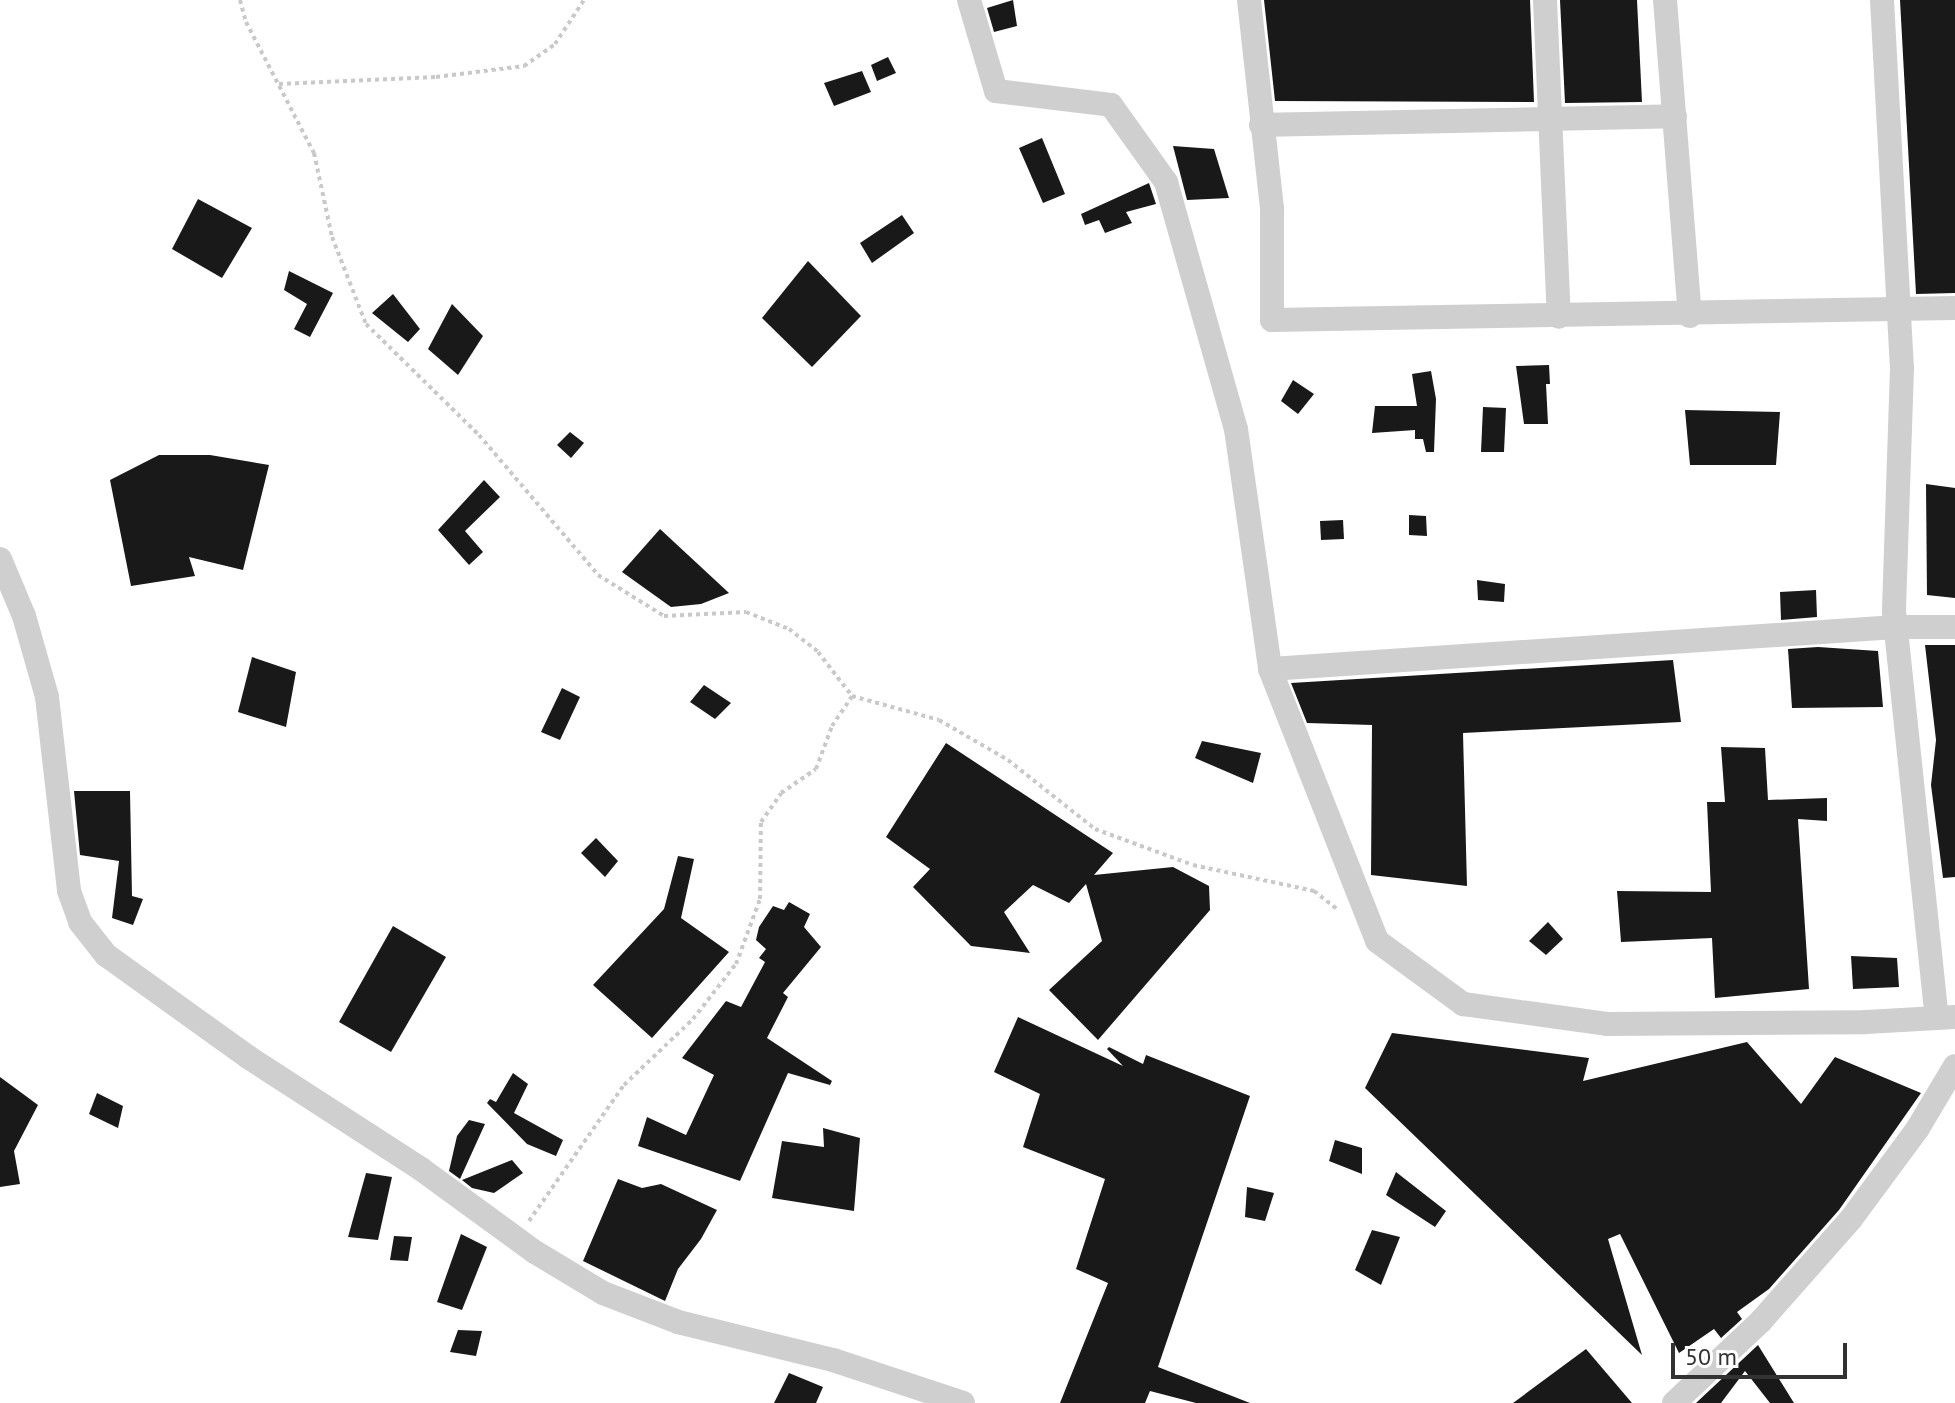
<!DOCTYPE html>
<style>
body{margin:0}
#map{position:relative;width:1955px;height:1403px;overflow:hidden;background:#fff;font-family:"PT Sans",sans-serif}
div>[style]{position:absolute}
.building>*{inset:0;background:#191919}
.path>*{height:4px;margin-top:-2px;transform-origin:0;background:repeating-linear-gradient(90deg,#c9c9c9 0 4px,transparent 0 8px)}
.minor>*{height:24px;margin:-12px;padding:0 12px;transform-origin:12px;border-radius:12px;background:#cfcfcf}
span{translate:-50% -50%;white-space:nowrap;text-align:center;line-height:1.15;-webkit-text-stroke:8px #fff;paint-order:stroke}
.scale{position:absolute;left:1671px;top:1343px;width:176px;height:36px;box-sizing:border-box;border:4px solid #323232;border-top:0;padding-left:10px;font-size:24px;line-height:28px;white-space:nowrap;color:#323232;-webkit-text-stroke:6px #fff;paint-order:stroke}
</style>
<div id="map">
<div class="building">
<i style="clip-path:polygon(1013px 0,1017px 26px,994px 32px,987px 8px)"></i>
<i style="clip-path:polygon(1264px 0,1530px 0,1534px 102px,1275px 101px)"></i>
<i style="clip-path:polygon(1560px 0,1637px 0,1642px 102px,1565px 103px)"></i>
<i style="clip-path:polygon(1900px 0,1955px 0,1955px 293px,1916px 294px)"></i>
<i style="clip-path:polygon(888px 57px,896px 73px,877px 81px,871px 65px)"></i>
<i style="clip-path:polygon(862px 71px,871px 92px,834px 106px,824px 83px)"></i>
<i style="clip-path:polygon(1042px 138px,1065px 194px,1043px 203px,1019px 148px)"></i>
<i style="clip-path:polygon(1173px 146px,1214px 149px,1229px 198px,1187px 200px)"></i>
<i style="clip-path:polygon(1149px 183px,1156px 204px,1126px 212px,1132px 223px,1105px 233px,1099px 220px,1085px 225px,1081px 214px)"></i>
<i style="clip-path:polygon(198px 199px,252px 228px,222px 278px,172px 249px)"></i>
<i style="clip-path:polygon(902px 215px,914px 233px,872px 263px,860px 243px)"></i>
<i style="clip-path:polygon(808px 261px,861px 316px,812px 367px,762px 318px)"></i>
<i style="clip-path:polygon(289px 271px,333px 293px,310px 337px,294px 329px,307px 304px,284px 290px)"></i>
<i style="clip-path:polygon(393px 294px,420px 329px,408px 342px,372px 313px)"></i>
<i style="clip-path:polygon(452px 304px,483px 336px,458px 375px,428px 349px)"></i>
<i style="clip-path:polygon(1549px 365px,1550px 384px,1546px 384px,1548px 424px,1524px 424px,1516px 366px)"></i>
<i style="clip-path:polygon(1431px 371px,1436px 399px,1434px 452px,1426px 452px,1423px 439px,1415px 439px,1415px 430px,1372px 433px,1375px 406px,1417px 406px,1412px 374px)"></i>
<i style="clip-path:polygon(1293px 380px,1314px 394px,1298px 414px,1281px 401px)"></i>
<i style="clip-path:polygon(1483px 407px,1506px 408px,1504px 452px,1481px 452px)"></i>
<i style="clip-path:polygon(1685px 410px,1780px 412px,1776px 465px,1690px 465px)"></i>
<i style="clip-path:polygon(570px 432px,584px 443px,571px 458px,557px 445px)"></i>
<i style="clip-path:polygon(159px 455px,210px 455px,269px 465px,243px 570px,189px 557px,195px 576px,131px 586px,110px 480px)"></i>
<i style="clip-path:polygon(484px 480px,500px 497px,465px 531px,483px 552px,469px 565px,438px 530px)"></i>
<i style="clip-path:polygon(1926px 484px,1955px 488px,1955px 598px,1927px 595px)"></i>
<i style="clip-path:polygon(1409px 515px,1426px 516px,1427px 536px,1409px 535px)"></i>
<i style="clip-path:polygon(1343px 520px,1344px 539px,1321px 540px,1320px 521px)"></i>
<i style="clip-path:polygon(660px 529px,729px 593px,701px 604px,671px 607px,622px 572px)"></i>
<i style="clip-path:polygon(1477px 580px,1505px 584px,1504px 602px,1478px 600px)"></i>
<i style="clip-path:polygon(1816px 590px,1817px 617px,1781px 620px,1780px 592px)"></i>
<i style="clip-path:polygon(1925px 645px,1955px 645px,1955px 877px,1943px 878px,1931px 785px,1936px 740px)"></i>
<i style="clip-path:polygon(1818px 647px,1878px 651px,1883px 707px,1792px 708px,1788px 649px)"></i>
<i style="clip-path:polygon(252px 657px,296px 672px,286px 727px,238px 712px)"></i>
<i style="clip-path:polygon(1673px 660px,1681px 722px,1463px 733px,1467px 886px,1371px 875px,1372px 725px,1307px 723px,1291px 683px)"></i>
<i style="clip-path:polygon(704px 685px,731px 703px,715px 719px,690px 702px)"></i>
<i style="clip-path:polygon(562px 688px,580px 697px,560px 740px,541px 732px)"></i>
<i style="clip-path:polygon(1202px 741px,1261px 753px,1253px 783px,1195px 758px)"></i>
<i style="clip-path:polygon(946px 743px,1113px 853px,1094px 875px,1173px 867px,1209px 886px,1210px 910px,1098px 1040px,1049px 990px,1102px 941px,1086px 884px,1069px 903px,1033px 885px,1004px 912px,1030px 953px,971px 946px,913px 887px,930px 869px,886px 837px)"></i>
<i style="clip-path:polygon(1721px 747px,1765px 748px,1768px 800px,1827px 798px,1827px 821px,1798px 819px,1809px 989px,1715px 998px,1712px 938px,1621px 942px,1617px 891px,1711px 892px,1707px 802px,1725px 802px)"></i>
<i style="clip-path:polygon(74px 791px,130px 791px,132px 896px,143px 899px,133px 925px,112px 918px,119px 861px,80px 855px)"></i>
<i style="clip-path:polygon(596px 838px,618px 861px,605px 877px,581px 853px)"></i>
<i style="clip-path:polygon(678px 856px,694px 859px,681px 918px,729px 952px,652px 1038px,593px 985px,664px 909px)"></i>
<i style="clip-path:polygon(789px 902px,810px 914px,804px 927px,821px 947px,783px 993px,788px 997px,767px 1038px,832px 1081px,830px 1085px,788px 1073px,740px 1181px,638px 1146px,647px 1117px,686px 1135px,714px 1075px,682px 1058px,726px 1001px,741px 1007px,765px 962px,759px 958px,766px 949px,756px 940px,759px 927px,773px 906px,784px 910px)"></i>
<i style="clip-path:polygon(1548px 922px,1563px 939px,1546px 955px,1529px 941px)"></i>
<i style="clip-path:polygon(393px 926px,446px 957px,391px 1052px,339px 1022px)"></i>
<i style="clip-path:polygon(1851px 956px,1897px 958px,1899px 987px,1853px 989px)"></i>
<i style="clip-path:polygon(1018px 1017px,1123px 1066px,1107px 1049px,1109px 1047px,1143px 1064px,1146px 1055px,1250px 1096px,1158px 1367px,1250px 1403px,1196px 1403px,1150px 1391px,1145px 1403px,1060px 1403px,1108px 1283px,1076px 1269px,1105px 1179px,1023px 1147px,1040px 1094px,994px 1072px)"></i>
<i style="clip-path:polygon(1392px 1033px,1589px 1058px,1583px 1081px,1747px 1042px,1801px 1104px,1835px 1057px,1921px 1093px,1839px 1210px,1769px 1289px,1737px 1312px,1742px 1319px,1721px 1338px,1714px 1329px,1679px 1353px,1620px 1234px,1608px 1239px,1642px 1355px,1365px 1088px)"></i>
<i style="clip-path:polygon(513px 1073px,528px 1084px,514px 1113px,563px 1140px,556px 1156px,527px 1144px,487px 1103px,490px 1099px,496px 1102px)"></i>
<i style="clip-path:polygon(0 1077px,38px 1105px,14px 1151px,20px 1184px,0 1187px)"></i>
<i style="clip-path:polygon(97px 1093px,123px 1106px,118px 1128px,89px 1114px)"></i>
<i style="clip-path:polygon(469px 1120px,485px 1124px,460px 1179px,449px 1171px,457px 1136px)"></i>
<i style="clip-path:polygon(823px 1128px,860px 1138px,854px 1211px,772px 1198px,782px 1141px,824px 1147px)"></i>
<i style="clip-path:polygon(1335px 1140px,1362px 1148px,1362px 1174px,1329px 1161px)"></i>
<i style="clip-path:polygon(512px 1160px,523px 1173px,494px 1193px,472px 1188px,462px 1180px)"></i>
<i style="clip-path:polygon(1396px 1172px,1446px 1211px,1435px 1227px,1386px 1195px)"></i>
<i style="clip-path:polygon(366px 1173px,392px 1177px,378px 1240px,348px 1237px)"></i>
<i style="clip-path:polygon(618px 1179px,642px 1188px,661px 1184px,717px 1210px,701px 1239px,678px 1269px,665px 1301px,583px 1261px)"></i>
<i style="clip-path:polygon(1247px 1187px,1274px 1193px,1265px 1221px,1245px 1217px)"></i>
<i style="clip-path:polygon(1372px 1230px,1400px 1237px,1381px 1285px,1355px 1270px)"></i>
<i style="clip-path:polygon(461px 1234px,487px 1247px,462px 1310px,437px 1302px)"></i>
<i style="clip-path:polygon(394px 1236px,412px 1237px,408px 1261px,390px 1260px)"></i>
<i style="clip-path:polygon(458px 1330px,482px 1331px,476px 1356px,450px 1352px)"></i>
<i style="clip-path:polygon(1758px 1345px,1794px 1403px,1770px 1403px,1745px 1371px,1721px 1403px,1696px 1403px)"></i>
<i style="clip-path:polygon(1586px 1349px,1632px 1403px,1513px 1403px)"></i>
<i style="clip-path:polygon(789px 1373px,823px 1387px,816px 1403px,774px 1403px)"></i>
</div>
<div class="path">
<i style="left:240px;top:0;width:23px;rotate:75deg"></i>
<i style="left:246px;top:22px;width:148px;rotate:62.6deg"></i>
<i style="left:314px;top:153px;width:86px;rotate:77.9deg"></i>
<i style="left:332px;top:237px;width:93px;rotate:68.7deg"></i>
<i style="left:366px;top:324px;width:158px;rotate:44.5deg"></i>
<i style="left:479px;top:435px;width:184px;rotate:49.6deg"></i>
<i style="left:598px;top:575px;width:78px;rotate:31.8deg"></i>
<i style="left:664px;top:616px;width:82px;rotate:-2.8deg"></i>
<i style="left:746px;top:612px;width:46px;rotate:21.6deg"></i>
<i style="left:789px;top:629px;width:37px;rotate:38deg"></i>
<i style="left:818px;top:652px;width:56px;rotate:52.3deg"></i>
<i style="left:852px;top:696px;width:90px;rotate:15.4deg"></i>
<i style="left:939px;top:720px;width:80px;rotate:30.1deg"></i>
<i style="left:1008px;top:760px;width:111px;rotate:38.4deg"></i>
<i style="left:1095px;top:829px;width:104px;rotate:20.2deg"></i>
<i style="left:1193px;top:865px;width:124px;rotate:12.1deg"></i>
<i style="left:1314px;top:891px;width:31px;rotate:38deg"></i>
<i style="left:279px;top:84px;width:157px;rotate:-2.6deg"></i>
<i style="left:436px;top:77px;width:89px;rotate:-7.1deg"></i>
<i style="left:524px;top:66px;width:38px;rotate:-35deg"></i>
<i style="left:555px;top:44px;width:53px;rotate:-56.6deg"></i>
<i style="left:529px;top:1221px;width:166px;rotate:-55.1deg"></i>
<i style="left:624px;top:1085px;width:95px;rotate:-43.7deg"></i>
<i style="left:693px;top:1019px;width:70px;rotate:-52deg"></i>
<i style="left:736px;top:964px;width:69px;rotate:-69.7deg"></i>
<i style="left:760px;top:899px;width:77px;rotate:-89.3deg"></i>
<i style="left:761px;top:822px;width:35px;rotate:-55deg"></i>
<i style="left:781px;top:793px;width:42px;rotate:-34.4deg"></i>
<i style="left:816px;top:769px;width:46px;rotate:-69.6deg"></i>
<i style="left:832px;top:726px;width:36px;rotate:-56deg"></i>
</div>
<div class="minor">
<i style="left:969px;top:0;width:95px;rotate:73.5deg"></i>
<i style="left:996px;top:91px;width:116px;rotate:6.9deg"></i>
<i style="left:1111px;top:105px;width:95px;rotate:54.5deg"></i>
<i style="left:1166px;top:182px;width:257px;rotate:74.2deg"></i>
<i style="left:1236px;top:429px;width:242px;rotate:81.9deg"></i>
<i style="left:1270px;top:669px;width:292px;rotate:68.5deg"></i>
<i style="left:1377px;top:941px;width:107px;rotate:36.2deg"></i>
<i style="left:1463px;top:1004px;width:145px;rotate:7.9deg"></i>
<i style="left:1607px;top:1024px;width:259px;rotate:-0.4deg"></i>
<i style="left:1866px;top:1022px;width:89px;rotate:-3.2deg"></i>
<i style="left:1249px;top:0;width:211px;rotate:83.7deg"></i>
<i style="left:1272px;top:210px;width:110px;rotate:90deg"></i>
<i style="left:1272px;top:320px;width:683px;rotate:-1.01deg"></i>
<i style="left:1545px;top:0;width:317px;rotate:87.5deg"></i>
<i style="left:1665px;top:0;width:317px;rotate:85.5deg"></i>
<i style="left:1882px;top:0;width:369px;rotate:86.9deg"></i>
<i style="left:1902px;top:368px;width:243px;rotate:91.9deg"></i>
<i style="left:1894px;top:611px;width:409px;rotate:84deg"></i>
<i style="left:1261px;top:125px;width:414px;rotate:-1.2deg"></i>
<i style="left:0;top:559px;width:62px;rotate:67.2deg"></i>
<i style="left:24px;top:616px;width:84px;rotate:74.1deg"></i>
<i style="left:47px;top:697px;width:195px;rotate:83.5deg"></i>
<i style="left:69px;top:891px;width:33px;rotate:70deg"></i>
<i style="left:80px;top:922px;width:42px;rotate:51.8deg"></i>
<i style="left:106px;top:955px;width:175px;rotate:35.7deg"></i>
<i style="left:248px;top:1057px;width:206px;rotate:32.9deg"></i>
<i style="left:421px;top:1169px;width:141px;rotate:36.1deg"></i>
<i style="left:535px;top:1252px;width:79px;rotate:31.1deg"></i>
<i style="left:603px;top:1293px;width:80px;rotate:21.1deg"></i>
<i style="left:678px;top:1322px;width:160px;rotate:13.8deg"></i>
<i style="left:833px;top:1360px;width:137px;rotate:18.3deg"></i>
<i style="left:1270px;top:669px;width:627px;rotate:-3.84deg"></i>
<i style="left:1896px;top:627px;width:59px"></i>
<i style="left:1674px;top:1403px;width:120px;rotate:-43.3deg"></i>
<i style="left:1761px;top:1321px;width:136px;rotate:-48.6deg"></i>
<i style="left:1851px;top:1219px;width:113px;rotate:-53.6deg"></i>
<i style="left:1918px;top:1128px;width:72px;rotate:-59.2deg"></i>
</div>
<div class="scale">50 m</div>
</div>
